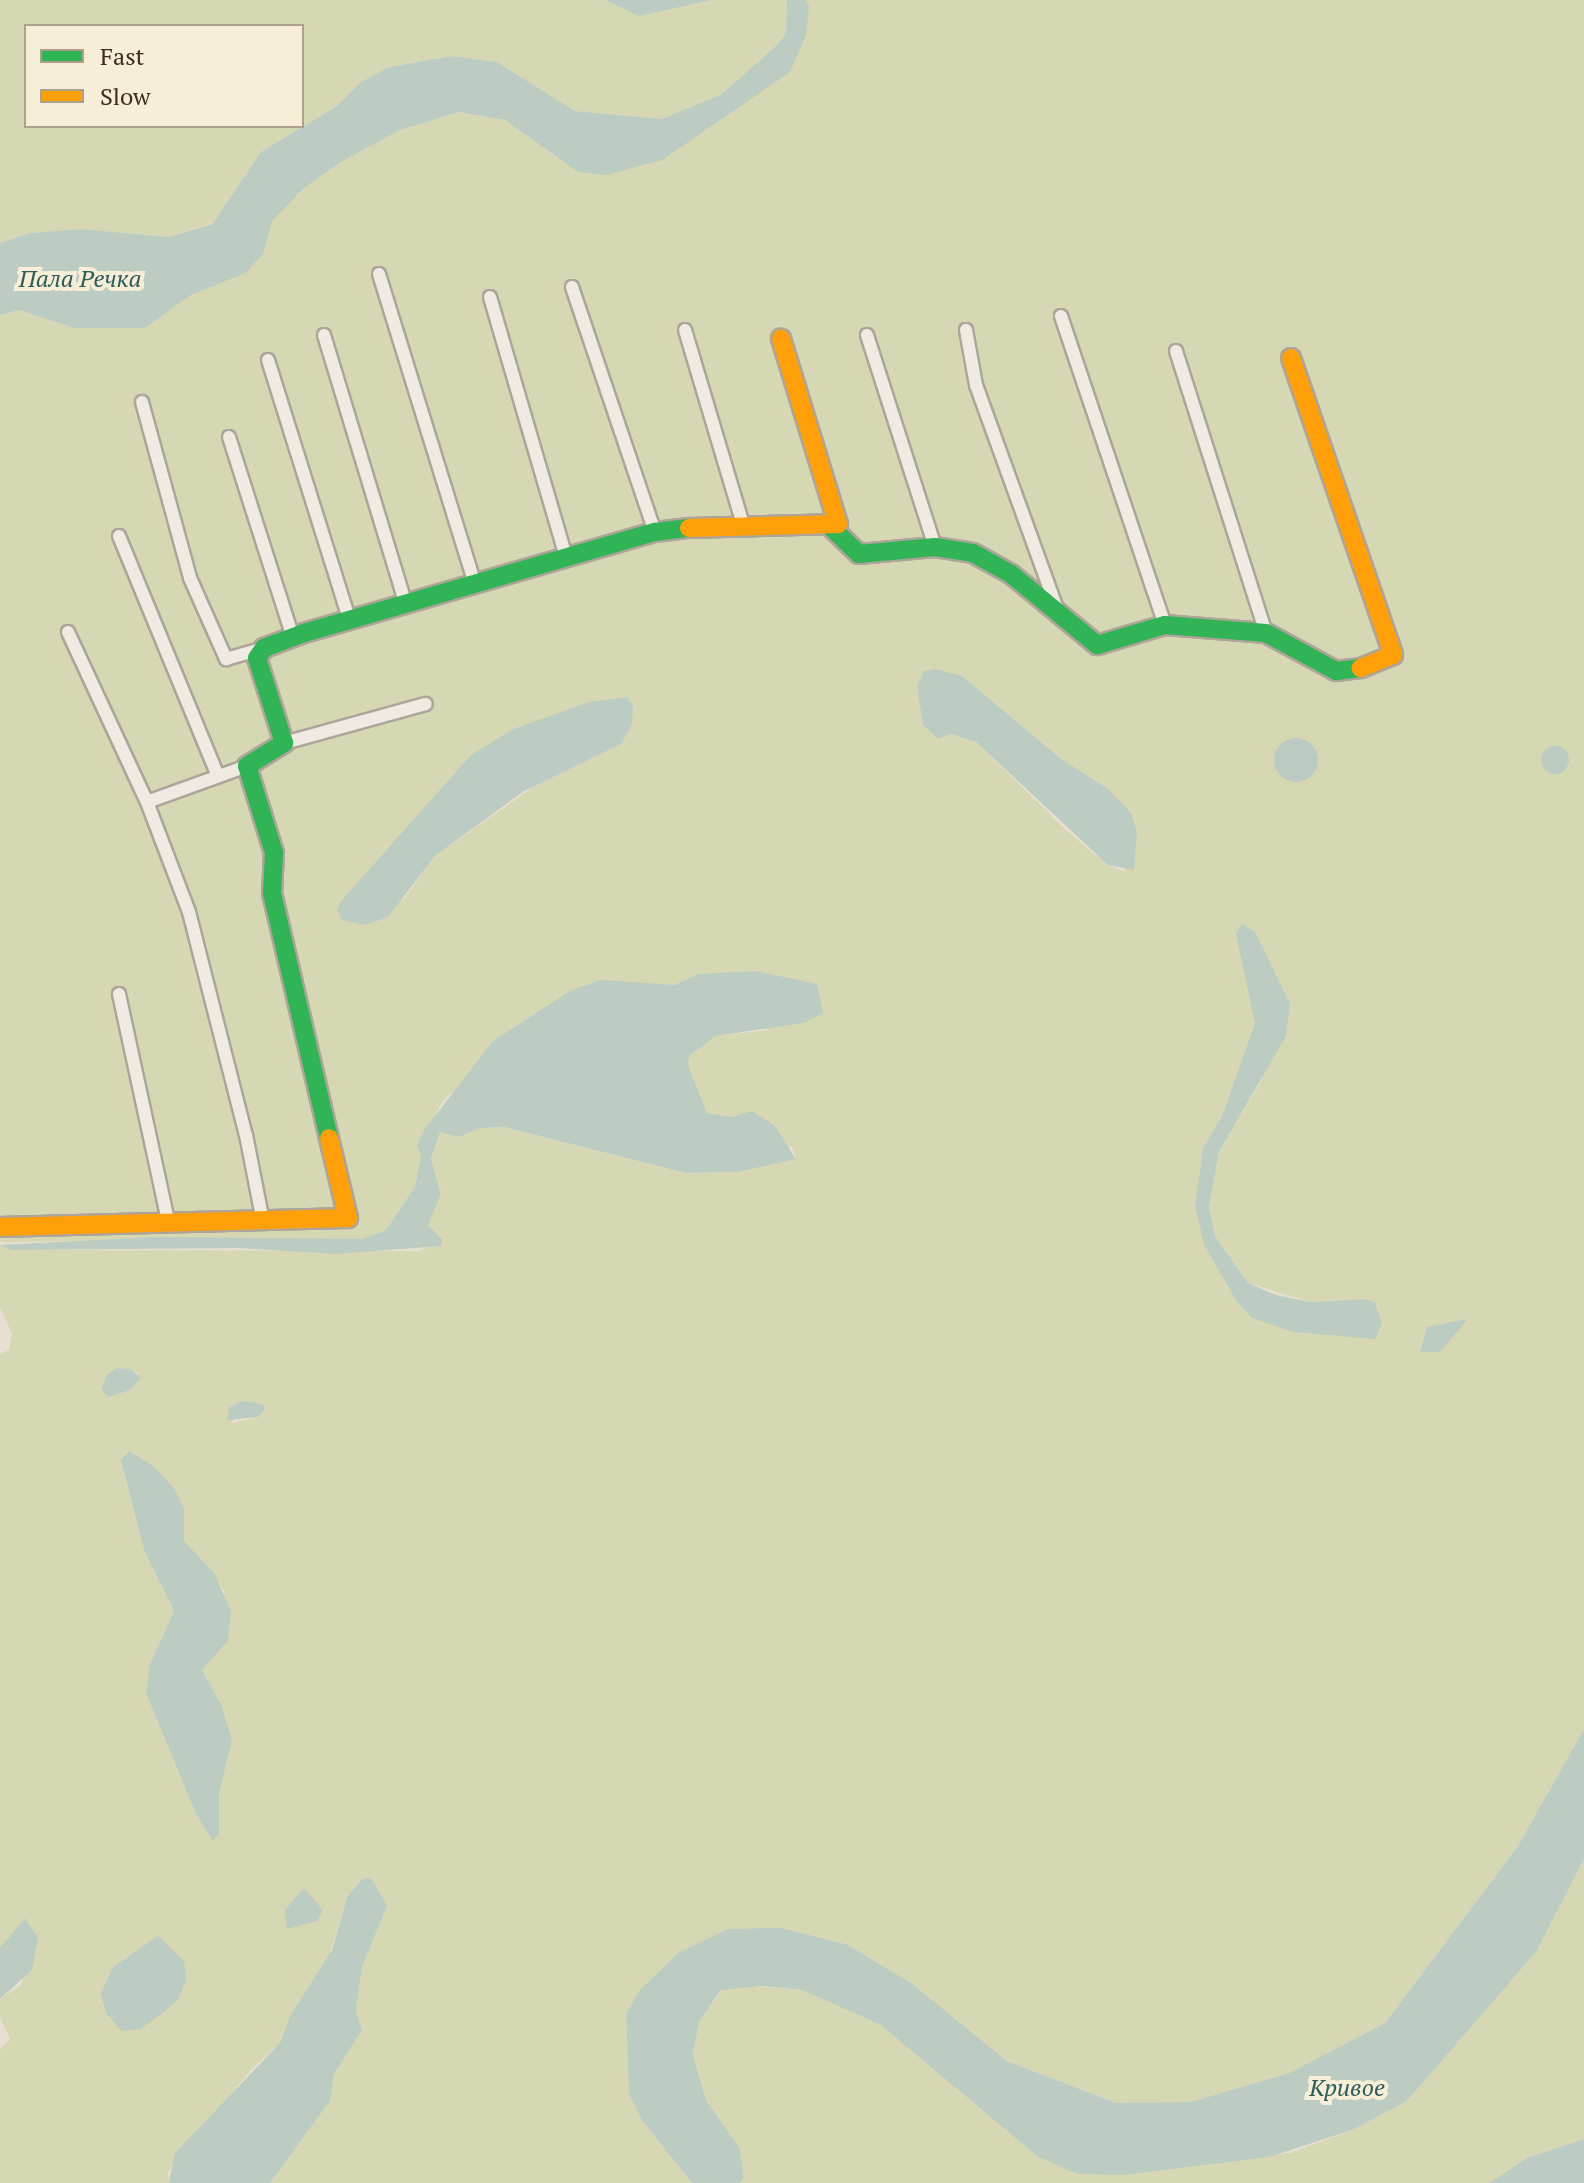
<!DOCTYPE html>
<meta charset="utf-8">
<style>
body{margin:0}
#map{position:relative;width:1584px;height:2183px;overflow:hidden;background:#e7e0d1;font-family:"PT Serif",serif}
div>[style]{position:absolute}
.green>*{inset:0;background:#d6d7b3}
.water>*{inset:0;background:#bcccc2}
.round{border-radius:50%}
.roads{filter:drop-shadow(2px 0 #ada599) drop-shadow(-2px 0 #ada599) drop-shadow(0 2px #ada599) drop-shadow(0 -2px #ada599)}
.street>*{height:12px;margin:-6px;padding:0 6px;transform-origin:6px;border-radius:6px;background:#efebe3}
.fast>*{height:18px;margin:-9px;padding:0 9px;transform-origin:9px;border-radius:9px;background:#30b455}
.slow>*{height:18px;margin:-9px;padding:0 9px;transform-origin:9px;border-radius:9px;background:#ff9f0a}
span{translate:-50% -50%;white-space:nowrap;text-align:center;line-height:1.15;-webkit-text-stroke:8px #f7eed8;paint-order:stroke}
.water-label{font-size:24px;color:#2f5d5a;font-style:italic}
.legend{position:absolute;left:24px;top:24px;width:280px;height:104px;box-sizing:border-box;background:#f7eed8;border:2px solid #ada18e;margin:0;padding:10px 14px;list-style:none;font-size:24px;color:#3d2e20}
.legend li{display:flex;align-items:center;gap:16px;height:40px}
.legend b{width:40px;border:2px solid #ada18e}
</style>
<div id="map">
<div class="green">
<i style="clip-path:polygon(evenodd,0 0,605px 0,640px 15px,711px 0,787px 0,786px 33px,778px 44px,722px 94px,662px 119px,575px 111px,497px 62px,452px 56px,389px 67px,361px 82px,337px 106px,261px 152px,212px 223px,169px 237px,80px 229px,30px 233px,0 243px,0 0,26px 26px,302px 26px,302px 126px,26px 126px,26px 26px)"></i>
<i style="clip-path:polygon(evenodd,805px 0,1584px 0,1584px 1729px,1518px 1846px,1385px 2023px,1289px 2073px,1191px 2102px,1116px 2103px,1007px 2061px,911px 1983px,848px 1945px,626px 2014px,629px 2094px,641px 2119px,692px 2183px,270px 2183px,330px 2101px,334px 2074px,362px 2030px,356px 2011px,362px 1967px,385px 1911px,362px 1879px,347px 1897px,328px 1959px,290px 2016px,280px 2043px,250px 2071px,168px 2172px,169px 2183px,0 2183px,0 2049px,10px 2039px,0 2017px,0 1999px,21px 1985px,34px 1934px,25px 1918px,0 1948px,0 1354px,9px 1350px,12px 1334px,0 1307px,0 1245px,11px 1250px,420px 1251px,442px 1239px,428px 1225px,441px 1193px,431px 1160px,440px 1131px,459px 1137px,480px 1128px,503px 1127px,686px 1173px,737px 1172px,796px 1158px,793px 1148px,732px 1117px,707px 1113px,688px 1065px,690px 1055px,716px 1036px,768px 1030px,755px 971px,698px 974px,675px 986px,619px 985px,610px 980px,445px 1098px,417px 1145px,421px 1156px,415px 1187px,386px 1230px,362px 1239px,0 1242px,0 315px,19px 310px,74px 328px,145px 328px,191px 295px,246px 273px,263px 254px,272px 221px,304px 188px,341px 162px,400px 130px,459px 112px,505px 120px,578px 172px,790px 72px,809px 6px,805px 0,962px 676px,1060px 758px,1108px 789px,1125px 872px,1108px 865px,1068px 832px,976px 742px,949px 734px,962px 676px,805px 0,470px 756px,543px 780px,435px 856px,403px 900px,337px 910px,470px 756px,805px 0,1264px 950px,1290px 1003px,1261px 1081px,1219px 1152px,1209px 1207px,1215px 1236px,1248px 1283px,1310px 1302px,1346px 1299px,1252px 1318px,1195px 1206px,1203px 1148px,1222px 1116px,1255px 1023px,1247px 983px,1264px 950px,805px 0,117px 1368px,138px 1373px,129px 1390px,109px 1397px,117px 1368px,805px 0,241px 1401px,263px 1405px,258px 1417px,232px 1423px,241px 1401px,805px 0,122px 1460px,184px 1508px,184px 1541px,224px 1591px,228px 1641px,202px 1670px,222px 1706px,232px 1740px,219px 1794px,219px 1833px,157px 1721px,150px 1664px,174px 1611px,145px 1553px,122px 1460px,805px 0,186px 1981px,178px 2000px,130px 2032px,186px 1981px)"></i>
<i style="clip-path:polygon(1584px 1859px,1584px 2139px,1527px 2158px,1489px 2183px,740px 2183px,744px 2177px,740px 2149px,706px 2100px,693px 2056px,699px 2022px,722px 1990px,738px 1985px,802px 1990px,881px 2025px,932px 2065px,1124px 2175px,1290px 2153px,1352px 2130px,1407px 2101px,1536px 1952px)"></i>
</div>
<div class="water">
<i style="clip-path:polygon(605px 0,711px 0,639px 16px)"></i>
<i style="clip-path:polygon(787px 0,805px 0,809px 6px,806px 35px,790px 72px,662px 160px,606px 175px,578px 172px,505px 120px,459px 112px,400px 130px,341px 162px,304px 188px,272px 221px,263px 254px,246px 273px,191px 295px,145px 328px,74px 328px,19px 310px,0 315px,0 243px,30px 233px,81px 229px,169px 237px,212px 224px,261px 152px,337px 106px,361px 82px,389px 67px,452px 56px,497px 62px,575px 111px,662px 119px,722px 94px,778px 44px,786px 33px)"></i>
<i style="clip-path:polygon(935px 669px,962px 676px,1060px 758px,1108px 789px,1131px 813px,1137px 832px,1134px 870px,1108px 865px,976px 742px,950px 734px,938px 739px,923px 725px,917px 686px,924px 671px)"></i>
<i style="clip-path:polygon(627px 697px,633px 705px,632px 724px,621px 744px,524px 791px,435px 856px,388px 917px,365px 925px,342px 920px,337px 910px,342px 900px,470px 756px,511px 730px,589px 702px)"></i>
<i class="round" style="left:1274px;top:738px;width:44px;height:44px"></i>
<i class="round" style="left:1541px;top:746px;width:28px;height:28px"></i>
<i style="clip-path:polygon(1242px 924px,1255px 932px,1290px 1003px,1286px 1036px,1219px 1152px,1209px 1207px,1215px 1236px,1248px 1283px,1276px 1295px,1310px 1302px,1365px 1299px,1375px 1303px,1382px 1323px,1375px 1339px,1293px 1332px,1252px 1318px,1237px 1302px,1204px 1244px,1195px 1206px,1203px 1148px,1222px 1116px,1255px 1023px,1236px 934px)"></i>
<i style="clip-path:polygon(755px 971px,817px 984px,823px 1013px,803px 1023px,716px 1036px,690px 1055px,688px 1065px,707px 1113px,732px 1117px,752px 1111px,775px 1126px,796px 1159px,737px 1172px,686px 1173px,504px 1127px,480px 1128px,459px 1137px,440px 1132px,431px 1159px,441px 1194px,428px 1225px,442px 1239px,441px 1246px,335px 1254px,239px 1248px,11px 1250px,0 1245px,156px 1237px,362px 1239px,386px 1230px,415px 1187px,421px 1156px,417px 1145px,424px 1130px,493px 1041px,570px 991px,600px 980px,675px 985px,698px 974px)"></i>
<i style="clip-path:polygon(1468px 1319px,1440px 1352px,1420px 1352px,1427px 1327px)"></i>
<i style="clip-path:polygon(117px 1368px,130px 1369px,141px 1378px,130px 1390px,109px 1397px,101px 1390px,107px 1375px)"></i>
<i style="clip-path:polygon(241px 1401px,263px 1404px,265px 1409px,258px 1417px,227px 1420px,229px 1408px)"></i>
<i style="clip-path:polygon(129px 1451px,153px 1466px,173px 1487px,184px 1508px,184px 1541px,214px 1573px,231px 1611px,228px 1641px,202px 1670px,222px 1706px,232px 1740px,219px 1794px,219px 1833px,213px 1841px,197px 1816px,146px 1693px,150px 1664px,174px 1611px,145px 1553px,121px 1460px)"></i>
<i style="clip-path:polygon(1584px 1729px,1584px 1859px,1536px 1952px,1407px 2101px,1352px 2130px,1269px 2157px,1124px 2175px,1077px 2174px,1037px 2156px,881px 2025px,802px 1990px,761px 1986px,721px 1990px,699px 2022px,693px 2055px,706px 2100px,740px 2149px,744px 2177px,740px 2183px,692px 2183px,641px 2119px,629px 2094px,626px 2014px,639px 1991px,678px 1953px,728px 1929px,781px 1928px,848px 1945px,911px 1983px,1007px 2061px,1116px 2103px,1191px 2102px,1289px 2073px,1385px 2023px,1518px 1846px)"></i>
<i style="clip-path:polygon(371px 1878px,387px 1906px,362px 1967px,356px 2011px,362px 2030px,334px 2074px,330px 2101px,270px 2183px,169px 2183px,175px 2153px,280px 2043px,290px 2016px,332px 1950px,347px 1897px,362px 1879px)"></i>
<i style="clip-path:polygon(304px 1888px,323px 1910px,317px 1921px,287px 1929px,285px 1910px)"></i>
<i style="clip-path:polygon(25px 1918px,38px 1938px,32px 1970px,0 1999px,0 1948px)"></i>
<i style="clip-path:polygon(158px 1936px,184px 1961px,186px 1981px,178px 2000px,164px 2012px,140px 2029px,122px 2031px,106px 2013px,101px 1993px,113px 1967px)"></i>
<i style="clip-path:polygon(1584px 2139px,1584px 2183px,1489px 2183px,1527px 2158px)"></i>
</div>
<div class="roads">
<div class="street">
<i style="left:379px;top:274px;width:320px;rotate:72.8deg"></i>
<i style="left:572px;top:287px;width:259px;rotate:71.3deg"></i>
<i style="left:490px;top:297px;width:268px;rotate:73.7deg"></i>
<i style="left:1061px;top:316px;width:326px;rotate:71.4deg"></i>
<i style="left:685px;top:330px;width:203px;rotate:73.4deg"></i>
<i style="left:966px;top:330px;width:56px;rotate:79.7deg"></i>
<i style="left:976px;top:385px;width:241px;rotate:70.1deg"></i>
<i style="left:324px;top:335px;width:279px;rotate:73.1deg"></i>
<i style="left:867px;top:335px;width:223px;rotate:72.2deg"></i>
<i style="left:1176px;top:351px;width:296px;rotate:72.3deg"></i>
<i style="left:268px;top:360px;width:271px;rotate:72.6deg"></i>
<i style="left:142px;top:402px;width:182px;rotate:74.7deg"></i>
<i style="left:190px;top:578px;width:89px;rotate:66deg"></i>
<i style="left:226px;top:659px;width:40px;rotate:-16deg"></i>
<i style="left:229px;top:437px;width:210px;rotate:72.3deg"></i>
<i style="left:119px;top:536px;width:260px;rotate:67.6deg"></i>
<i style="left:68px;top:632px;width:187px;rotate:65.1deg"></i>
<i style="left:147px;top:802px;width:118px;rotate:69.1deg"></i>
<i style="left:189px;top:912px;width:230px;rotate:75.7deg"></i>
<i style="left:246px;top:1135px;width:89px;rotate:78.9deg"></i>
<i style="left:284px;top:743px;width:147px;rotate:-15.4deg"></i>
<i style="left:147px;top:802px;width:106px;rotate:-19.8deg"></i>
<i style="left:119px;top:994px;width:232px;rotate:77.8deg"></i>
</div>
<div class="fast">
<i style="left:832px;top:528px;width:37px;rotate:44deg"></i>
<i style="left:859px;top:554px;width:76px;rotate:-5.3deg"></i>
<i style="left:935px;top:547px;width:38px;rotate:9deg"></i>
<i style="left:973px;top:553px;width:43px;rotate:28.9deg"></i>
<i style="left:1011px;top:574px;width:112px;rotate:39.5deg"></i>
<i style="left:1097px;top:645px;width:71px;rotate:-16.4deg"></i>
<i style="left:1165px;top:625px;width:101px;rotate:4.5deg"></i>
<i style="left:1266px;top:633px;width:80px;rotate:28.5deg"></i>
<i style="left:1336px;top:671px;width:24px;rotate:-7deg"></i>
<i style="left:329px;top:1138px;width:251px;rotate:-103.1deg"></i>
<i style="left:272px;top:894px;width:41px;rotate:-87.2deg"></i>
<i style="left:274px;top:853px;width:91px;rotate:-107.2deg"></i>
<i style="left:247px;top:766px;width:44px;rotate:-31.9deg"></i>
<i style="left:284px;top:743px;width:89px;rotate:-107.6deg"></i>
<i style="left:257px;top:658px;width:12px;rotate:-55deg"></i>
<i style="left:264px;top:648px;width:43px;rotate:-20.6deg"></i>
<i style="left:304px;top:633px;width:365px;rotate:-16.1deg"></i>
<i style="left:655px;top:532px;width:34px;rotate:-7deg"></i>
</div>
<div class="slow">
<i style="left:1291px;top:358px;width:314px;rotate:71deg"></i>
<i style="left:1393px;top:655px;width:35px;rotate:158deg"></i>
<i style="left:689px;top:528px;width:149px;rotate:-1.5deg"></i>
<i style="left:838px;top:524px;width:194px;rotate:-107.1deg"></i>
<i style="left:0;top:1227px;width:348px;rotate:-1.5deg"></i>
<i style="left:348px;top:1218px;width:82px;rotate:-103.4deg"></i>
</div>
</div>
<div class="water-label">
<span style="left:80px;top:279px">Пала Речка</span>
<span style="left:1347px;top:2088px">Кривое</span>
</div>
<ul class="legend">
<li><b style="height:10px;background:#30b455"></b>Fast</li>
<li><b style="height:10px;background:#ff9f0a"></b>Slow</li>
</ul>
</div>
